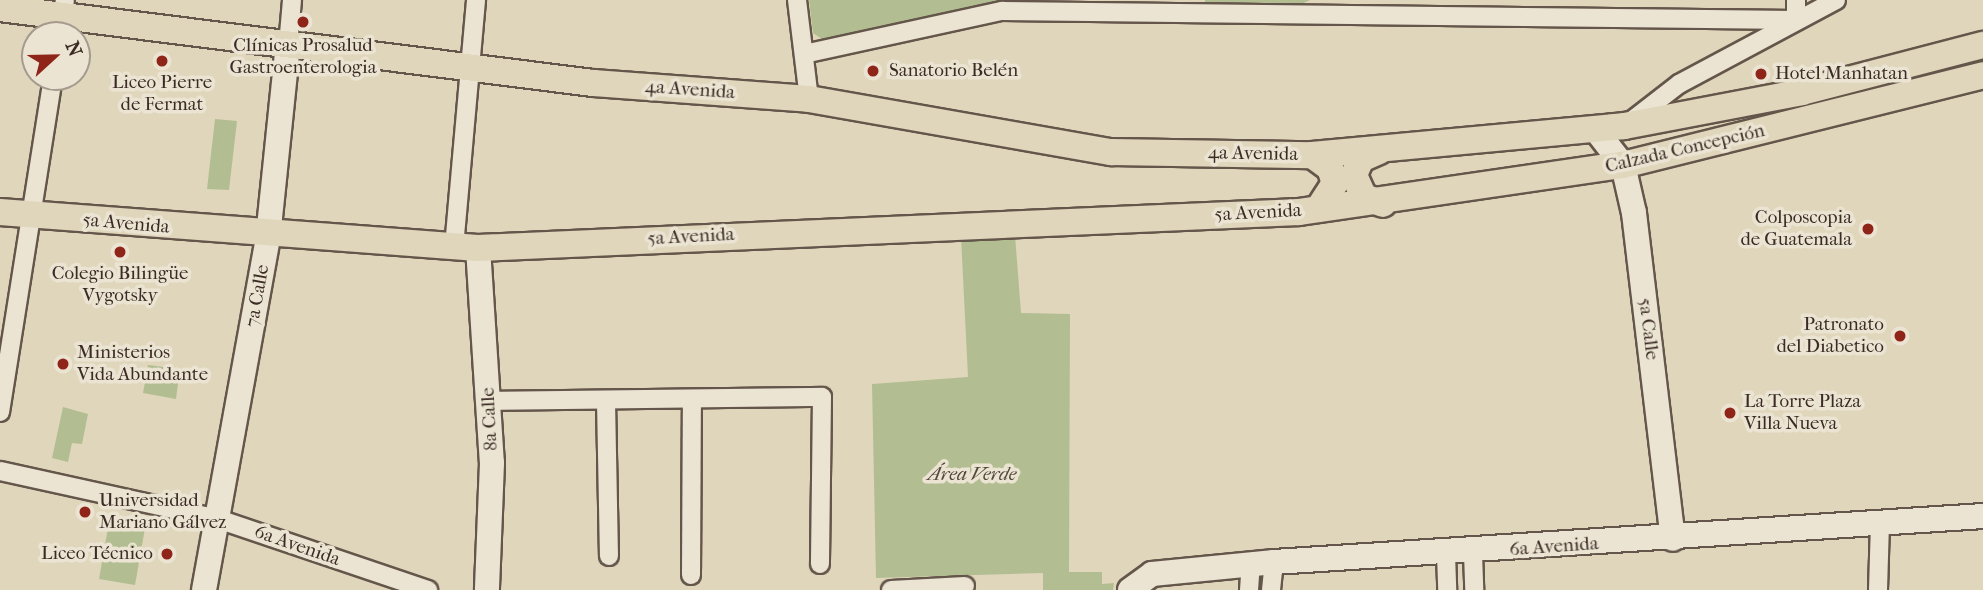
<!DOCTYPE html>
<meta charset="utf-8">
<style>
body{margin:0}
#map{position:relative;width:1983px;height:590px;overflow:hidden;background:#e0d6bb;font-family:"IM FELL French Canon",serif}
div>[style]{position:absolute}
.green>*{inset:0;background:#b2be91}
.roads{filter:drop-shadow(2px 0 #64564a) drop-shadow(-2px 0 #64564a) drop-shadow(0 2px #64564a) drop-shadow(0 -2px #64564a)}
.street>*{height:18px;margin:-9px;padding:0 9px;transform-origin:9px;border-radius:9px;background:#ebe4d3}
.secondary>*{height:24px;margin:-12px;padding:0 12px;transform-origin:12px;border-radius:12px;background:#ebe4d3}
.primary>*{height:26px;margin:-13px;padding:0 13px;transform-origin:13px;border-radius:13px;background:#e0d6bb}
.dots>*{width:19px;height:19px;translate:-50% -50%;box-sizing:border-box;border:4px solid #ebe4d3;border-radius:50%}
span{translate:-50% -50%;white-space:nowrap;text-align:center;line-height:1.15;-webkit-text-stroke:7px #ebe4d3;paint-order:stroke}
.poi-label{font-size:19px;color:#3b2b24}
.left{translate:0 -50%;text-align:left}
.right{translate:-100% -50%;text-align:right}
.street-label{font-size:19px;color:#3b2b24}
.park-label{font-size:19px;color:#53483a;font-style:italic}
.north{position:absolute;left:21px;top:21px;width:70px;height:70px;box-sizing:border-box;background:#ebe4d3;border:2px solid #a59a8d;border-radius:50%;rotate:68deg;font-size:19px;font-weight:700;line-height:28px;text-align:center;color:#3b2b24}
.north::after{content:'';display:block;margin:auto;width:24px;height:32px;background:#8f2418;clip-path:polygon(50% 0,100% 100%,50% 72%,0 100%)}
</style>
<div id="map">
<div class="green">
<i style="clip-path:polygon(809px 0,999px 0,999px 4px,826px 42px,813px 33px)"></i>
<i style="clip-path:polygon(1205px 0,1310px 0,1295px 7px,1205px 7px)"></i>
<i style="clip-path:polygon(215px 119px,237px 121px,229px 190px,207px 189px)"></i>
<i style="clip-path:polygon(1015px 235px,1021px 313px,1070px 314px,1069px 572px,1102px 572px,1102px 584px,1114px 583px,1113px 590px,1043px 590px,1043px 573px,876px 578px,872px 384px,968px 377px,961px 237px)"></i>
<i style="clip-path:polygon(148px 365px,180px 369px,176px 399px,143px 393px)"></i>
<i style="clip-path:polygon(63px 407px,88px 414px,82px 444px,72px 443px,68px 462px,52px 458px)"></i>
<i style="clip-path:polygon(109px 522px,145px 528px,135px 585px,99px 579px)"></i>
</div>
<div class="roads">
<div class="street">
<i style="left:797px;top:0;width:100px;rotate:83.1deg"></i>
<i style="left:60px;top:35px;width:35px;rotate:-82deg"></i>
<i style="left:288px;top:45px;width:45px;rotate:-84.9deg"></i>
<i style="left:804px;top:54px;width:203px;rotate:-12.3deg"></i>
<i style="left:1002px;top:11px;width:794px;rotate:0.65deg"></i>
<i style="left:1796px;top:20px;width:20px;rotate:-90deg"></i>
<i style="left:1630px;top:122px;width:62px;rotate:-37.8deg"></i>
<i style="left:1679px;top:84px;width:178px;rotate:-28.1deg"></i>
<i style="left:454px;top:247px;width:248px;rotate:-84.9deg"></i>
<i style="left:490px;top:401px;width:332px;rotate:-0.7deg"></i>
<i style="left:822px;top:397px;width:167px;rotate:90.7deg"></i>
<i style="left:606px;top:401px;width:155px;rotate:88.9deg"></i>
<i style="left:0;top:412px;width:339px;rotate:-81deg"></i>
<i style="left:0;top:471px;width:223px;rotate:12.4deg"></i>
<i style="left:218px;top:519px;width:222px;rotate:18.7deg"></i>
<i style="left:1473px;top:553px;width:37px;rotate:88deg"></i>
<i style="left:1446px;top:554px;width:36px;rotate:88deg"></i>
<i style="left:691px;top:575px;width:175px;rotate:-89.7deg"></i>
<i style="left:891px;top:590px;width:74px;rotate:-3.1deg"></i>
<i style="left:1249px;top:590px;width:26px;rotate:-86deg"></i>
<i style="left:1271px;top:590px;width:28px;rotate:-84deg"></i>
<i style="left:1878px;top:590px;width:66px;rotate:-88.3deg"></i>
</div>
<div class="secondary">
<i style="left:1595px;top:129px;width:46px;rotate:52.1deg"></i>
<i style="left:1623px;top:165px;width:49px;rotate:77.1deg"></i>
<i style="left:1634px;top:213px;width:328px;rotate:83.2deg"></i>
<i style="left:478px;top:248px;width:215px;rotate:86.3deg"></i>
<i style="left:492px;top:463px;width:127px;rotate:92.3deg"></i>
<i style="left:204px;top:590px;width:359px;rotate:-79.7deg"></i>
<i style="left:268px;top:237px;width:193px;rotate:-84.1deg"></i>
<i style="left:1130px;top:590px;width:27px;rotate:-36deg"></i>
<i style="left:1152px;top:574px;width:123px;rotate:-5.6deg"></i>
<i style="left:1274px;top:562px;width:710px;rotate:-3.71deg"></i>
</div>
<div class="primary">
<i style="left:0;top:8px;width:598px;rotate:7.21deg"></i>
<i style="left:593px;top:83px;width:217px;rotate:4.2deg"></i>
<i style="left:809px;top:99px;width:307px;rotate:10deg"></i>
<i style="left:1111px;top:152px;width:201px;rotate:0.9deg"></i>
<i style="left:1312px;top:155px;width:313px;rotate:-5.3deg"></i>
<i style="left:1624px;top:126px;width:181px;rotate:-10.8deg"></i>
<i style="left:1802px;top:92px;width:187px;rotate:-14.6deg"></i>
<i style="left:1379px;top:151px;width:20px;rotate:156deg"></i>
<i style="left:1361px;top:159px;width:17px;rotate:114deg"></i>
<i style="left:1354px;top:175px;width:24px;rotate:66deg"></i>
<i style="left:1364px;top:197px;width:20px;rotate:20deg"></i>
<i style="left:1312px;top:155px;width:22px;rotate:36deg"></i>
<i style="left:1330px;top:168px;width:16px;rotate:72deg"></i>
<i style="left:1335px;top:183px;width:31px;rotate:123deg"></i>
<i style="left:0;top:212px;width:479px;rotate:4.3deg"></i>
<i style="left:478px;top:248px;width:822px;rotate:-2.51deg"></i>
<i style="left:1299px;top:212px;width:327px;rotate:-8.3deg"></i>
<i style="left:1623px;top:165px;width:371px;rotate:-14deg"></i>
</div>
</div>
<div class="dots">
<i style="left:303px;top:22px;background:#8f2418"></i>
<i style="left:162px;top:61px;background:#8f2418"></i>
<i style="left:873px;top:71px;background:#8f2418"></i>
<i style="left:1761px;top:74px;background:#8f2418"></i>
<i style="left:1868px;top:229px;background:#8f2418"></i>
<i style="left:120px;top:252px;background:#8f2418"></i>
<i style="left:1900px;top:336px;background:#8f2418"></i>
<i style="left:63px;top:364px;background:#8f2418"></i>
<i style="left:1730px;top:413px;background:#8f2418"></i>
<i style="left:85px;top:512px;background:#8f2418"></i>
<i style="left:167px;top:554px;background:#8f2418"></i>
</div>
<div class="poi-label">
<span style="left:303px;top:57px">Clínicas Prosalud<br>Gastroenterologia</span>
<span class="left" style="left:889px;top:71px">Sanatorio Belén</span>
<span class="left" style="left:1775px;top:74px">Hotel Manhatan</span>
<span style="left:162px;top:94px">Liceo Pierre<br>de Fermat</span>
<span class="right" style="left:1852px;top:229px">Colposcopia<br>de Guatemala</span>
<span style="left:120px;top:285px">Colegio Bilingüe<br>Vygotsky</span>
<span class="right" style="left:1884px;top:336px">Patronato<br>del Diabetico</span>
<span class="left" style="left:77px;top:364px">Ministerios<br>Vida Abundante</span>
<span class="left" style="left:1744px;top:413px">La Torre Plaza<br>Villa Nueva</span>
<span class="left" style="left:99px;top:512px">Universidad<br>Mariano Gálvez</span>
<span class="right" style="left:153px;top:554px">Liceo Técnico</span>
</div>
<div class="street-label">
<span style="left:690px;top:90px;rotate:4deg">4a Avenida</span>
<span style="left:1685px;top:149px;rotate:-13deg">Calzada Concepción</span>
<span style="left:1253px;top:154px;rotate:1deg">4a Avenida</span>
<span style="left:1258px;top:213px;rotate:-3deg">5a Avenida</span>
<span style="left:126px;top:224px;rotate:5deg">5a Avenida</span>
<span style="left:691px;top:237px;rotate:-3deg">5a Avenida</span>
<span style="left:258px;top:296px;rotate:-80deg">7a Calle</span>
<span style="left:1648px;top:329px;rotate:83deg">5a Calle</span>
<span style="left:490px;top:419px;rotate:-93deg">8a Calle</span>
<span style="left:297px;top:546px;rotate:19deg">6a Avenida</span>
<span style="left:1554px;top:547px;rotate:-4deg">6a Avenida</span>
</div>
<div class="park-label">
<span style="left:972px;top:475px">Área Verde</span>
</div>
<div class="north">N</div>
</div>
